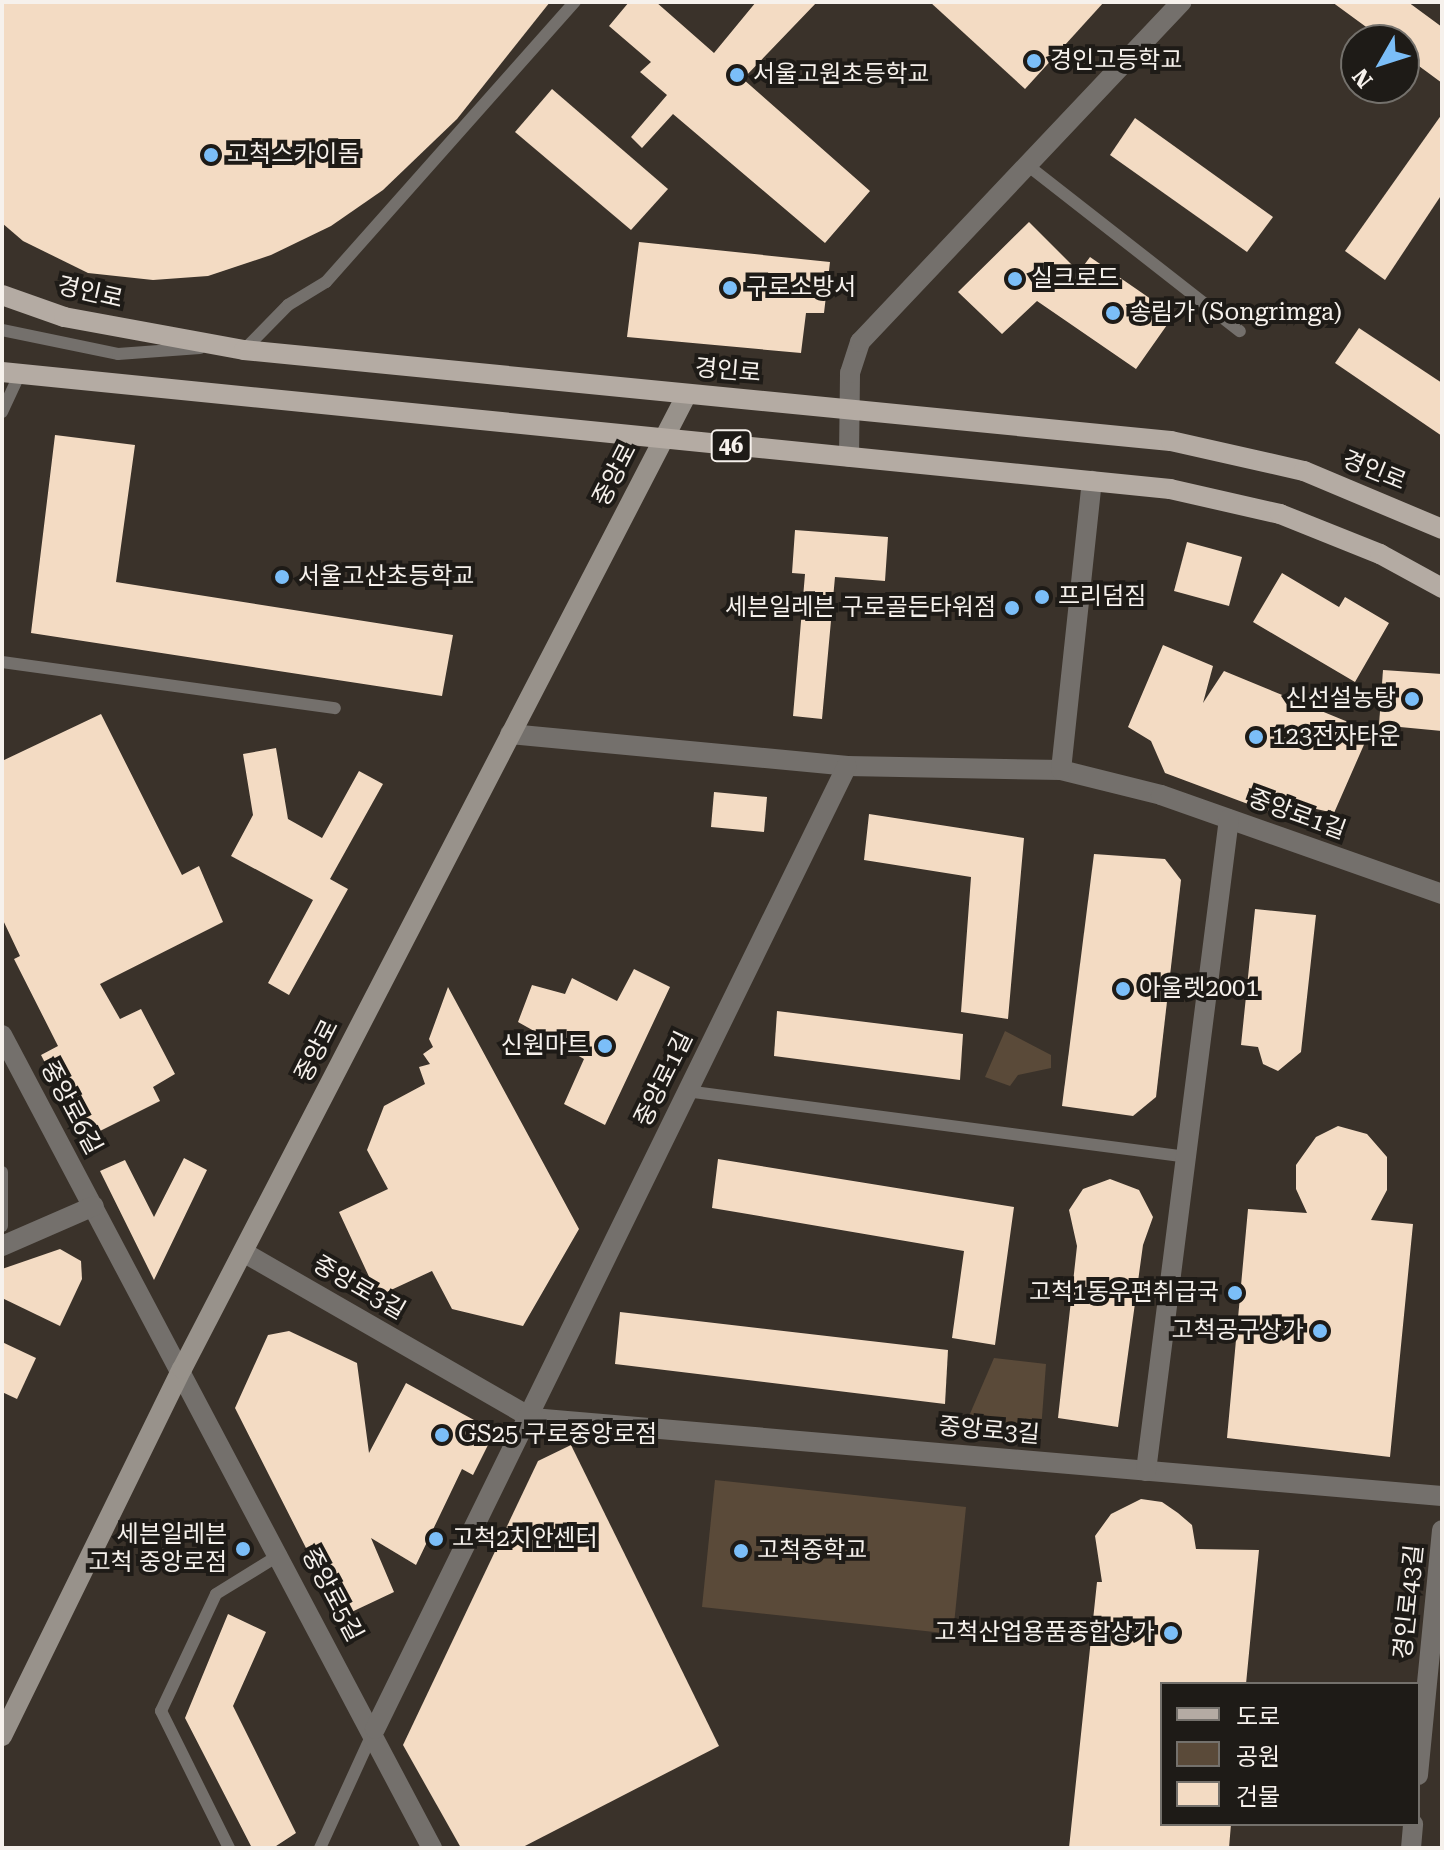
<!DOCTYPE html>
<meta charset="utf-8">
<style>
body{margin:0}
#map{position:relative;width:1444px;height:1850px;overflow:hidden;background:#3a322a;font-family:"Roboto Serif","Noto Sans KR",serif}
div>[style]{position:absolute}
.green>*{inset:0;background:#5a4a39}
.building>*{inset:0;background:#f3dbc3}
.lane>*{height:12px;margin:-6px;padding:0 6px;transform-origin:6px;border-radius:6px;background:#74706c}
.street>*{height:20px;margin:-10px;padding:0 10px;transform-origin:10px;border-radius:10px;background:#74706c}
.secondary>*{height:20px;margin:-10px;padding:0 10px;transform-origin:10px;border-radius:10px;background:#98928b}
.primary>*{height:20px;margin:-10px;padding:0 10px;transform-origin:10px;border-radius:10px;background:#b4aba3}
.dots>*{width:22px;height:22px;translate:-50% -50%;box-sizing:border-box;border:4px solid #1e1b17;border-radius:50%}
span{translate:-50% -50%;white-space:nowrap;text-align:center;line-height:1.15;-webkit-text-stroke:8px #1e1b17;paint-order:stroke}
.shield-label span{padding:2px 6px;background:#1e1b17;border:2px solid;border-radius:6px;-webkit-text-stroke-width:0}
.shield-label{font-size:22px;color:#f6f1ec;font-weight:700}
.poi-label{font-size:24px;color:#f6f1ec}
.left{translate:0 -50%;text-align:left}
.right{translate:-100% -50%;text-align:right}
.street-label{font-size:24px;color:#f6f1ec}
.frame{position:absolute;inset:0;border:4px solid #f6f1ec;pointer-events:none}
.legend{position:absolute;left:1160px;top:1682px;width:260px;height:144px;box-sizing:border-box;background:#1e1b17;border:2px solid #74716c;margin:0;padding:10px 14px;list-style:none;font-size:24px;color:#f6f1ec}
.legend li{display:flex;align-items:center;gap:16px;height:40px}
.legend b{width:40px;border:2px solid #74716c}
.north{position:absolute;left:1340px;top:24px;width:80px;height:80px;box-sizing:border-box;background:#1e1b17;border:2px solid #74716c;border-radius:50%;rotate:231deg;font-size:22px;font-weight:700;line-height:32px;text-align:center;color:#f6f1ec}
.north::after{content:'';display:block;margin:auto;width:28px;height:36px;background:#7bbef8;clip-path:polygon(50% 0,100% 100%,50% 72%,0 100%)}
</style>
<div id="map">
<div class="green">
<i style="clip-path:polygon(1005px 1031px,1051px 1055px,1051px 1068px,1018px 1075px,1010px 1086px,985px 1077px)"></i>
<i style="clip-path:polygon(994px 1358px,1046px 1364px,1041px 1430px,966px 1423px)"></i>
<i style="clip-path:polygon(715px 1480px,966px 1507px,953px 1634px,702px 1607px)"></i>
</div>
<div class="building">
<i style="clip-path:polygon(2px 2px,550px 2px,457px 119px,383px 190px,331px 226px,271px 255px,208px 276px,153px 280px,88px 273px,23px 241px,2px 223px)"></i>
<i style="clip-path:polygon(629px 2px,656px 2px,714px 53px,756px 2px,817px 2px,743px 79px,870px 191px,825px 243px,673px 114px,642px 148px,631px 137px,667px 95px,640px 72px,651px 62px,609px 26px)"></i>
<i style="clip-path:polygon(930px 2px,1104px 2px,1025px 89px)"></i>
<i style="clip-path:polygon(1332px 2px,1408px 2px,1442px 27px,1442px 83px,1404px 55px,1404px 40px,1384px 40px)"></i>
<i style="clip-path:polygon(552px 89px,668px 189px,631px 230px,515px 132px)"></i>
<i style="clip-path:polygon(1442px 114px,1442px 194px,1385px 280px,1345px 251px)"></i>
<i style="clip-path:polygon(1135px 118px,1273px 217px,1247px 252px,1110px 155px)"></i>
<i style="clip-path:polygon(1029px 222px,1079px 272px,1090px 257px,1174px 315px,1136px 369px,1037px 301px,1002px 334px,958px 292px)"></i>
<i style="clip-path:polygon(639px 242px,830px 262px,824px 313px,806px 313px,801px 353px,627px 337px)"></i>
<i style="clip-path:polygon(1359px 328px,1442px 383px,1442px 436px,1335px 363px)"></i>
<i style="clip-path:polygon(55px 435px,135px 445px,116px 582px,453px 635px,442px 696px,31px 633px)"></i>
<i style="clip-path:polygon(795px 530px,888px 537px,885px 581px,835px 577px,822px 719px,793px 716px,805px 574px,792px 573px)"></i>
<i style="clip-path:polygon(1187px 542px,1242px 557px,1229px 606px,1174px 591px)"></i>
<i style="clip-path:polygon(1282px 573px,1339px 607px,1345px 597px,1389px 623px,1355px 682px,1253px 622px)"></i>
<i style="clip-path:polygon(1163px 645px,1213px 666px,1203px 703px,1224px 671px,1370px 731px,1334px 813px,1312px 808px,1288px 819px,1165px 773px,1151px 741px,1128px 727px)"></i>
<i style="clip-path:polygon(1383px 670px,1442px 674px,1442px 731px,1379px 725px)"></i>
<i style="clip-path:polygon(101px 714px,182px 875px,199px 866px,223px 922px,100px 984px,120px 1019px,141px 1009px,175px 1074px,153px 1087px,160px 1101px,84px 1139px,41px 1055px,58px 1046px,14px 959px,20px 956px,2px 918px,2px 761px)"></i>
<i style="clip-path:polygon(276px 748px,288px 819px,322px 838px,359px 771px,383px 784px,330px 879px,348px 889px,289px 995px,268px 983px,313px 900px,231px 856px,253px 815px,243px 754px)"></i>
<i style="clip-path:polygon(714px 792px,767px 797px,764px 832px,711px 827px)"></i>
<i style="clip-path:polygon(869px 814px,1024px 838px,1008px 1019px,961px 1012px,971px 877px,864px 860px)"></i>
<i style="clip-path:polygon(1094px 854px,1165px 859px,1181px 880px,1156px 1097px,1133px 1116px,1062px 1106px)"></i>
<i style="clip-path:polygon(1255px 909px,1316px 915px,1301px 1052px,1278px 1071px,1263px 1064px,1258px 1047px,1241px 1045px)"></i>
<i style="clip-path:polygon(634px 969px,670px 987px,605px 1125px,564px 1104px,584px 1059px,518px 1022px,532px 985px,565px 994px,572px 978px,617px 1001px)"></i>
<i style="clip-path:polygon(448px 987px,579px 1229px,523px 1326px,452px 1309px,432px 1271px,378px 1296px,339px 1212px,388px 1189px,367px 1150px,384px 1106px,425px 1084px,419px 1067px,430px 1064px,423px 1054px,433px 1047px,429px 1039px)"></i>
<i style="clip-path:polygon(777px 1011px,963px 1034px,960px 1080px,774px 1056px)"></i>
<i style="clip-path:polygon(1338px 1126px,1367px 1134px,1387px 1157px,1387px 1190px,1371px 1220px,1413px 1224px,1390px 1457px,1227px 1438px,1248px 1209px,1307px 1213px,1296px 1189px,1296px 1165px,1316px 1137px)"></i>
<i style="clip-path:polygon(184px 1158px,207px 1170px,154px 1280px,100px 1171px,125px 1160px,154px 1217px)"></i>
<i style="clip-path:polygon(718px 1159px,1014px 1207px,995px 1345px,952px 1338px,964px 1251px,712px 1208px)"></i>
<i style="clip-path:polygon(1110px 1179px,1139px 1190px,1153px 1217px,1143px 1245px,1118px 1427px,1058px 1418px,1077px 1246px,1069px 1210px,1083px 1189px)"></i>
<i style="clip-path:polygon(60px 1249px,81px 1261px,82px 1279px,60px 1326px,2px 1298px,2px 1269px)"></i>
<i style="clip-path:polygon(620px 1312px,948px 1350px,945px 1404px,615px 1364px)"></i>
<i style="clip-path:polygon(289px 1331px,357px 1363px,369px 1453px,406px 1383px,485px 1426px,480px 1437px,489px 1443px,473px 1475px,462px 1469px,416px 1565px,371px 1538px,394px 1592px,341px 1617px,235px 1408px,268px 1335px)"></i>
<i style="clip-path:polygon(2px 1342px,36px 1358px,17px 1399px,2px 1392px)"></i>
<i style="clip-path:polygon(571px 1445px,719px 1746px,521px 1848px,461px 1848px,403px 1745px,538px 1461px)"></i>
<i style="clip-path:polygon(1141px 1499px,1162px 1502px,1178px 1513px,1192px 1525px,1196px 1549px,1259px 1550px,1246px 1684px,1162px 1684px,1162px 1824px,1231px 1824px,1229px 1848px,1069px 1848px,1097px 1582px,1102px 1582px,1095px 1536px,1111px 1514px)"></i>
<i style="clip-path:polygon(228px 1614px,266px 1632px,233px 1706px,296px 1833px,273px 1848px,252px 1848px,185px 1718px)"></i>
</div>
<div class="lane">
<i style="left:1031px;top:168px;width:265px;rotate:38deg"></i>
<i style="left:2px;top:330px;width:118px;rotate:11.7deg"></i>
<i style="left:118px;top:354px;width:82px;rotate:-4.2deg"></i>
<i style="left:244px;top:350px;width:63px;rotate:-45.6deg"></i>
<i style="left:288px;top:305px;width:44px;rotate:-31.2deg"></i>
<i style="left:326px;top:282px;width:375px;rotate:-48.4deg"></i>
<i style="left:2px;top:412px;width:38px;rotate:-65deg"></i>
<i style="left:2px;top:662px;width:336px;rotate:7.9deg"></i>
<i style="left:686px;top:1091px;width:505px;rotate:7.5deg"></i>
<i style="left:2px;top:1172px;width:54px;rotate:90deg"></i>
<i style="left:229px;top:1848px;width:153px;rotate:-116.4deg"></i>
<i style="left:161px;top:1711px;width:129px;rotate:-64.8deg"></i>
<i style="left:216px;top:1594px;width:76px;rotate:-31.6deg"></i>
<i style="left:320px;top:1848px;width:128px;rotate:-65.4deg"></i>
</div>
<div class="street">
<i style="left:849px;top:457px;width:84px;rotate:-89.3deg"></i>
<i style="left:850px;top:373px;width:33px;rotate:-72deg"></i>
<i style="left:860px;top:342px;width:468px;rotate:-46.6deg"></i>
<i style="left:510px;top:734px;width:339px;rotate:5.4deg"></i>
<i style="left:847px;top:766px;width:214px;rotate:1.1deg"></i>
<i style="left:1061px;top:770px;width:103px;rotate:14deg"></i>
<i style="left:1161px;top:795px;width:298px;rotate:19.4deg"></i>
<i style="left:1061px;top:770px;width:291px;rotate:-83.9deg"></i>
<i style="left:2px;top:1035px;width:920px;rotate:62.13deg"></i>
<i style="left:2px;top:1246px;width:100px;rotate:-23.5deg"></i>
<i style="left:243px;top:1252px;width:333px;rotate:29.9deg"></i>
<i style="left:532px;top:1418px;width:913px;rotate:4.9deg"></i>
<i style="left:1146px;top:1471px;width:657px;rotate:-82.75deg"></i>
<i style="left:375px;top:1729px;width:1072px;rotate:-63.89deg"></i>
<i style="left:1418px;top:1775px;width:246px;rotate:-84.4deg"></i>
<i style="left:1411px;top:1848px;width:24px;rotate:-85deg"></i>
</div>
<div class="secondary">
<i style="left:2px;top:1736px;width:409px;rotate:-63.9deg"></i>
<i style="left:182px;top:1369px;width:1098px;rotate:-62.62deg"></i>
</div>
<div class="primary">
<i style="left:2px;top:295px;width:66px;rotate:19.5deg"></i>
<i style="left:64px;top:317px;width:183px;rotate:10.4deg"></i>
<i style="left:244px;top:350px;width:931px;rotate:5.61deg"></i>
<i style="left:1171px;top:441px;width:136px;rotate:12.7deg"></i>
<i style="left:1304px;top:471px;width:150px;rotate:22.8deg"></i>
<i style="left:2px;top:372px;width:1174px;rotate:5.72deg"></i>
<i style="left:1170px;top:489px;width:113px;rotate:12.8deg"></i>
<i style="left:1280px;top:514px;width:108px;rotate:21.8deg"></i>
<i style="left:1380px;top:554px;width:71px;rotate:28.7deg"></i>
</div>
<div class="dots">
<i style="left:1034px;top:61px;background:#7bbef8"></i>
<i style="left:737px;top:75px;background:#7bbef8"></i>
<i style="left:211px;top:155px;background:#7bbef8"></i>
<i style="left:1015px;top:279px;background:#7bbef8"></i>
<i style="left:730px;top:288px;background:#7bbef8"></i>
<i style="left:1113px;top:313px;background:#7bbef8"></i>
<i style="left:282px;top:577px;background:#7bbef8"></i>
<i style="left:1042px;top:597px;background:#7bbef8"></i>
<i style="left:1012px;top:608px;background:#7bbef8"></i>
<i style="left:1412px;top:699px;background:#7bbef8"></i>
<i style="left:1256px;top:737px;background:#7bbef8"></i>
<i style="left:1123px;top:989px;background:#7bbef8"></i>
<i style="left:605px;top:1046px;background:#7bbef8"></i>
<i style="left:1235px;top:1293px;background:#7bbef8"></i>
<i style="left:1320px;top:1331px;background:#7bbef8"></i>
<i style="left:442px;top:1435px;background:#7bbef8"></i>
<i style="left:436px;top:1539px;background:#7bbef8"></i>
<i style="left:243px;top:1549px;background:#7bbef8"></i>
<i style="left:741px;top:1551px;background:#7bbef8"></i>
<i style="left:1171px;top:1633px;background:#7bbef8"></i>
</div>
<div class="shield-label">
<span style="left:731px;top:446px">46</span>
</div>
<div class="poi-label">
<span class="left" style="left:1050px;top:61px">경인고등학교</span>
<span class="left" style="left:753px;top:75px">서울고원초등학교</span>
<span class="left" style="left:227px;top:155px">고척스카이돔</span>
<span class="left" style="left:1031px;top:279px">실크로드</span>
<span class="left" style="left:746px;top:288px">구로소방서</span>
<span class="left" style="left:1129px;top:313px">송림가 (Songrimga)</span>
<span class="left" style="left:298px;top:577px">서울고산초등학교</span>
<span class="left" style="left:1058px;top:597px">프리덤짐</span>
<span class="right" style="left:996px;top:608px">세븐일레븐 구로골든타워점</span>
<span class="right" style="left:1396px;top:699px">신선설농탕</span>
<span class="left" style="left:1272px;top:737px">123전자타운</span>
<span class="left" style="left:1139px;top:989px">아울렛2001</span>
<span class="right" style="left:589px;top:1046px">신원마트</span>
<span class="right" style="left:1219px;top:1293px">고척1동우편취급국</span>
<span class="right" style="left:1304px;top:1331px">고척공구상가</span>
<span class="left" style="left:458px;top:1435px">GS25 구로중앙로점</span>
<span class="right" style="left:227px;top:1549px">세븐일레븐<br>고척 중앙로점</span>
<span class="left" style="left:452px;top:1539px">고척2치안센터</span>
<span class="left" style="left:757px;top:1551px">고척중학교</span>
<span class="right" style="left:1155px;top:1633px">고척산업용품종합상가</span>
</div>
<div class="street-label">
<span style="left:90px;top:293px;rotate:13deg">경인로</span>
<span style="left:728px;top:371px;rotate:5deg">경인로</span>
<span style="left:1374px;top:471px;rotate:22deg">경인로</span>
<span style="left:615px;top:475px;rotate:-63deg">중앙로</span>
<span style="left:1297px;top:815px;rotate:20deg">중앙로1길</span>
<span style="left:317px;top:1051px;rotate:-63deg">중앙로</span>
<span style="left:664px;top:1079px;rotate:-64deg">중앙로1길</span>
<span style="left:71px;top:1108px;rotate:62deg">중앙로6길</span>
<span style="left:359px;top:1288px;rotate:30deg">중앙로3길</span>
<span style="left:989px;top:1431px;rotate:5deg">중앙로3길</span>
<span style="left:332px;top:1595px;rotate:62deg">중앙로5길</span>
<span style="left:1409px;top:1602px;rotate:-84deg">경인로43길</span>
</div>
<div class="frame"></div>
<ul class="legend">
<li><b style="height:10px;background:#b4aba3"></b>도로</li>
<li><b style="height:22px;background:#5a4a39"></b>공원</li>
<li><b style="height:22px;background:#f3dbc3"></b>건물</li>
</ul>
<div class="north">N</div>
</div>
